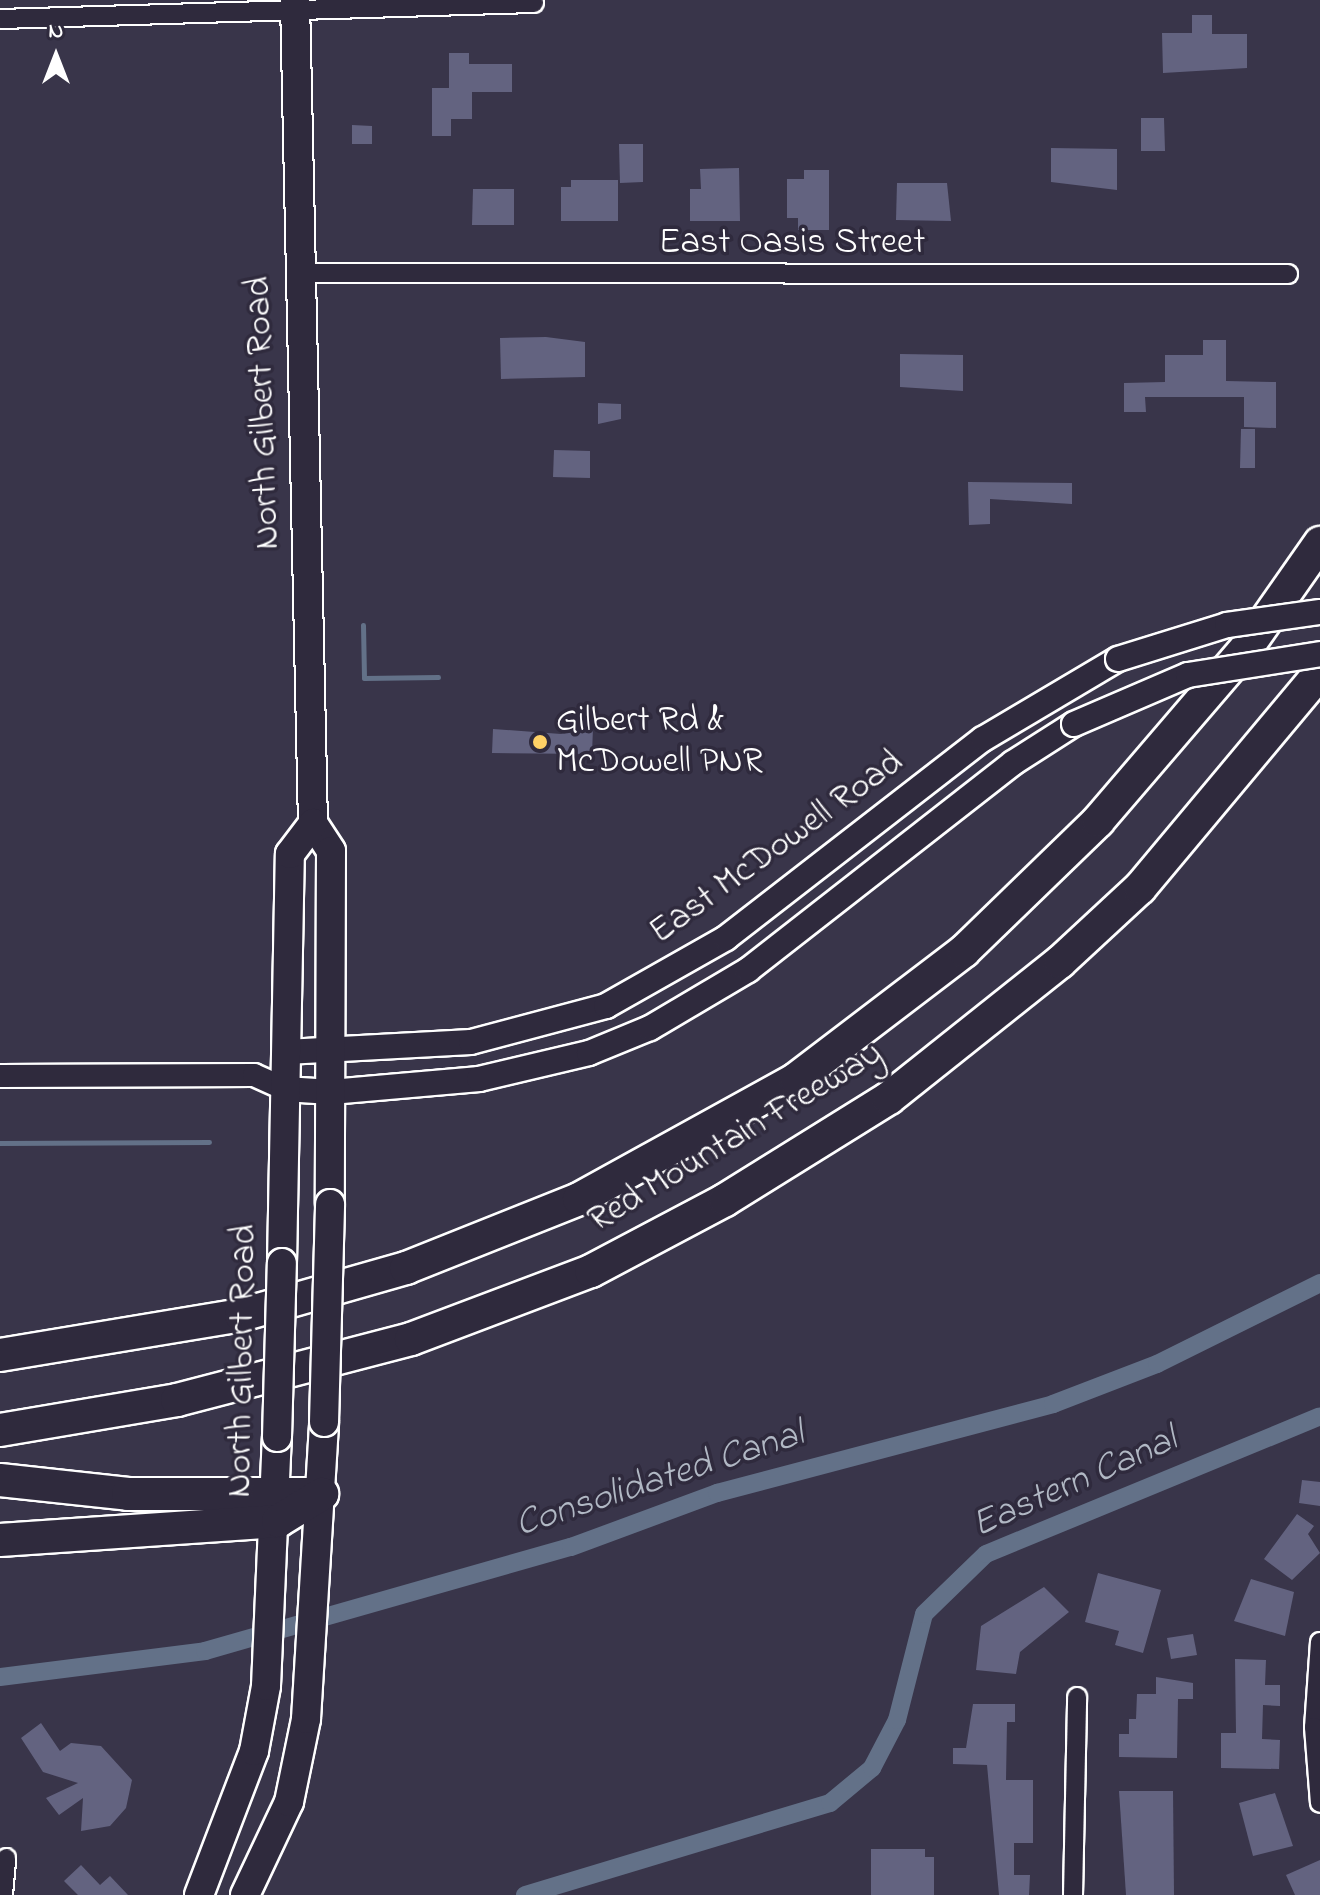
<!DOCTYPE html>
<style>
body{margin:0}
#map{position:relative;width:1320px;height:1895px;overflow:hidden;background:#39354a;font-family:"Indie Flower",sans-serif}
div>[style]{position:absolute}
.stream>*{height:5px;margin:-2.5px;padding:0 2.5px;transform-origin:2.5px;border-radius:2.5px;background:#637188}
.canal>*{height:18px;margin:-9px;padding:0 9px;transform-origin:9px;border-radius:9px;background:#637188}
.building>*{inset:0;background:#636380}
.roads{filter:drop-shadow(2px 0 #fff) drop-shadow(-2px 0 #fff) drop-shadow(0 2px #fff) drop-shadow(0 -2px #fff)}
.minor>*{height:18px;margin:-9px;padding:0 9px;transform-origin:9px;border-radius:9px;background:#2f2a3d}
.tertiary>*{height:22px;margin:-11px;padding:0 11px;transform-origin:11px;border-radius:11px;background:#2f2a3d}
.secondary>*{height:24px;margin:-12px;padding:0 12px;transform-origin:12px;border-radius:12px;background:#2f2a3d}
.primary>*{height:28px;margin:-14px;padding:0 14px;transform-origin:14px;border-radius:14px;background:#2f2a3d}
.motorway>*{height:32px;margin:-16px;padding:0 16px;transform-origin:16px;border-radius:16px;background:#2f2a3d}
.bridges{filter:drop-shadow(2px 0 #fff) drop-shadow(-2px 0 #fff) drop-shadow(0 2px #fff) drop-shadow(0 -2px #fff)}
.secondary-bridge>*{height:24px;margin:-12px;padding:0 12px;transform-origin:12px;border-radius:12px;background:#2f2a3d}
.primary-bridge>*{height:28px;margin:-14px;padding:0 14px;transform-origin:14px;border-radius:14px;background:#2f2a3d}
.dots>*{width:22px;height:22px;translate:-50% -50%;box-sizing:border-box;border:4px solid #2f2a3d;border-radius:50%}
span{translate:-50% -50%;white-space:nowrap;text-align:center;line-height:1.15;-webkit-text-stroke:7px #2f2a3d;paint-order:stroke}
.street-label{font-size:36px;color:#fff}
.poi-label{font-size:36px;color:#fff}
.left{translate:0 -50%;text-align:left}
.water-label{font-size:38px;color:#b1b8c4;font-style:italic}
.north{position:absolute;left:16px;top:16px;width:80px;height:80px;-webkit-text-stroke:6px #2f2a3d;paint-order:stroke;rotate:0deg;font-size:22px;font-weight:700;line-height:32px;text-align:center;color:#fff}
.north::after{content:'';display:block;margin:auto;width:28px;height:36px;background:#fff;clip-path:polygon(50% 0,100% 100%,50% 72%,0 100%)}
</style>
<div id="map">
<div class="stream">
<i style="left:363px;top:625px;width:53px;rotate:88.9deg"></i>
<i style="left:364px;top:678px;width:74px;rotate:-0.8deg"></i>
<i style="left:0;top:1143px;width:209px;rotate:-0.3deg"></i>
</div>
<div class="canal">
<i style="left:0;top:1677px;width:207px;rotate:-7.2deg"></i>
<i style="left:205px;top:1651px;width:380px;rotate:-15.9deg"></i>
<i style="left:571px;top:1547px;width:156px;rotate:-20.3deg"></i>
<i style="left:717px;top:1493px;width:348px;rotate:-14.8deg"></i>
<i style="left:1053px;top:1404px;width:111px;rotate:-21deg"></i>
<i style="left:1157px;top:1364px;width:182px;rotate:-26.4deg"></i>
<i style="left:525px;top:1895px;width:319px;rotate:-16.8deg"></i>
<i style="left:830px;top:1803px;width:55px;rotate:-39.8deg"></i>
<i style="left:872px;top:1768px;width:54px;rotate:-62.5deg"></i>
<i style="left:897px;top:1720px;width:109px;rotate:-75.7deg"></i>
<i style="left:924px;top:1614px;width:86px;rotate:-44.1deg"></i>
<i style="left:986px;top:1554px;width:361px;rotate:-22.4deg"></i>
</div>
<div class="building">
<i style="clip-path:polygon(1192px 15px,1212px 15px,1212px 34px,1247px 34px,1247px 68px,1163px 73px,1162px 33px,1192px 33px)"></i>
<i style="clip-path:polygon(449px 53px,469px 53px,469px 64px,512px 64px,512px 92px,472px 92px,472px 119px,451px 119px,451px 136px,432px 136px,432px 88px,449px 88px)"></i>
<i style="clip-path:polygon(1141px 118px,1164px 118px,1165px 151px,1141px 151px)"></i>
<i style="clip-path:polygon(352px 125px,372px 126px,372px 144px,352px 144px)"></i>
<i style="clip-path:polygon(619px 144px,643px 144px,643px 182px,620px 183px)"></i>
<i style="clip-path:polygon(1051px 148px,1117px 149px,1117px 190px,1051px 182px)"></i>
<i style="clip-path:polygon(739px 168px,740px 221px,690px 221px,690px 189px,701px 189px,700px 169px)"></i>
<i style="clip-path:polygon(804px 170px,829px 170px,829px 230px,798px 230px,798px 218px,787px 218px,787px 179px,804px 179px)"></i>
<i style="clip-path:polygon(571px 180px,618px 180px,618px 221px,561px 221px,561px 187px,571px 187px)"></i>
<i style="clip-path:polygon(897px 183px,947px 183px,951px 221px,896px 220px)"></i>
<i style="clip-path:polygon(473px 189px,514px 189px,514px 225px,472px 225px)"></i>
<i style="clip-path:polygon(546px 337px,585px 342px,585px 377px,501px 379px,500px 338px)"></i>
<i style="clip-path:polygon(1203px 340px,1226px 340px,1226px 381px,1276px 382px,1276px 428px,1244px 427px,1244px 397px,1145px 397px,1146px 412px,1124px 412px,1124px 383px,1165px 382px,1165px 355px,1203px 355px)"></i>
<i style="clip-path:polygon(900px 354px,963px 355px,963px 391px,900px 387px)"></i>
<i style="clip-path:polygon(598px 403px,621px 404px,621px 419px,598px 424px)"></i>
<i style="clip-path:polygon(1241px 429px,1255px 429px,1255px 468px,1240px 468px)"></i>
<i style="clip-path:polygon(554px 450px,590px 451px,590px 478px,553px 477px)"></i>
<i style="clip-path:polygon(968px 482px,1072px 483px,1072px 504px,990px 499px,990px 524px,969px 525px)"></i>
<i style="clip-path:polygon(593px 728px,592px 754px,492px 753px,493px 729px,561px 734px)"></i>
<i style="clip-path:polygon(1302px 1480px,1320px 1482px,1320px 1506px,1299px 1503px)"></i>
<i style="clip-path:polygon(1297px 1514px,1314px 1526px,1308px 1534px,1320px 1553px,1292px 1580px,1264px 1559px)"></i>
<i style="clip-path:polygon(1098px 1573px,1161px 1590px,1143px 1653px,1115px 1645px,1119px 1631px,1085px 1622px)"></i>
<i style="clip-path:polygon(1251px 1579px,1294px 1592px,1285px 1636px,1234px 1621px)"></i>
<i style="clip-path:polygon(1044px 1587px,1069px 1612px,1020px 1652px,1016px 1674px,976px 1670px,981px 1626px)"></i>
<i style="clip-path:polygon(1193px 1634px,1197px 1655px,1171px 1659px,1167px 1638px)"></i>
<i style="clip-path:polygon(1235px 1659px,1266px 1660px,1265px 1685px,1280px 1685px,1280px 1706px,1263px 1705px,1262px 1739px,1280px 1740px,1279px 1769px,1221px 1768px,1221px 1733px,1236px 1733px)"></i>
<i style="clip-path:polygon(1156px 1677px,1193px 1683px,1193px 1699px,1178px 1699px,1177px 1758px,1119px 1757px,1119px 1734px,1129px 1734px,1129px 1719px,1136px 1719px,1137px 1694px,1156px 1694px)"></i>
<i style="clip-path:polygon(973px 1704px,1015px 1704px,1015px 1722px,1007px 1722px,1006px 1780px,1033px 1780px,1033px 1843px,1014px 1843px,1014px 1875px,1030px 1875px,1029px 1895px,999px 1895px,987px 1765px,953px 1764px,953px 1748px,966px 1748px)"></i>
<i style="clip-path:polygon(41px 1723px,60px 1751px,71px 1743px,101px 1746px,132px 1780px,126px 1808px,110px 1826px,81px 1831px,83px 1798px,59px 1815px,46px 1798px,78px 1783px,43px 1772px,21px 1738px)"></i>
<i style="clip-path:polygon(1119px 1791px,1173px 1791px,1174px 1895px,1126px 1895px)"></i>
<i style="clip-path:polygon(1275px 1793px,1293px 1846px,1253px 1856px,1239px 1803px)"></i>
<i style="clip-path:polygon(871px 1849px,925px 1849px,925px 1857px,934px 1857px,934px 1895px,871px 1895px)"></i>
<i style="clip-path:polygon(1320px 1860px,1320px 1895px,1295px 1895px,1286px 1875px)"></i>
<i style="clip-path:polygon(81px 1865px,100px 1885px,110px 1876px,128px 1895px,78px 1895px,64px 1881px)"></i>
</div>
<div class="roads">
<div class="minor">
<i style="left:0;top:19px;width:534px;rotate:-1.72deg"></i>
<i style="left:298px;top:273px;width:990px;rotate:0.06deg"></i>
<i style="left:1320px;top:1642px;width:85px;rotate:94deg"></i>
<i style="left:1314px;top:1727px;width:76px;rotate:85.5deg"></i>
<i style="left:3px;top:1895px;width:37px;rotate:-85deg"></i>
<i style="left:1073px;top:1895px;width:198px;rotate:-88.8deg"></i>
</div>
<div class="tertiary">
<i style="left:0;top:1076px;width:254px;rotate:-0.2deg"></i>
<i style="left:254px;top:1075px;width:34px;rotate:24deg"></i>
</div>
<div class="secondary">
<i style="left:286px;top:1052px;width:185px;rotate:-3.1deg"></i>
<i style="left:471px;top:1042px;width:140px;rotate:-14.9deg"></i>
<i style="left:606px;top:1006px;width:138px;rotate:-29.5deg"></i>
<i style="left:726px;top:938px;width:325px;rotate:-37.8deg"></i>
<i style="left:983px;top:739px;width:157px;rotate:-30.7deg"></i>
<i style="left:285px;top:1089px;width:46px;rotate:3.7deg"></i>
<i style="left:331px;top:1092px;width:149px;rotate:-5deg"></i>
<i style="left:479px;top:1079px;width:113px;rotate:-13.3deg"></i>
<i style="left:589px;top:1053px;width:66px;rotate:-22.3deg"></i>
<i style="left:650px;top:1028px;width:114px;rotate:-30.6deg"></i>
<i style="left:748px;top:970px;width:336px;rotate:-38deg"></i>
<i style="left:1013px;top:763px;width:72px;rotate:-32.6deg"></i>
</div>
<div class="primary">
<i style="left:295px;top:0;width:823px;rotate:88.75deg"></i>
<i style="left:313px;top:823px;width:33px;rotate:57deg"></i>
<i style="left:331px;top:851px;width:353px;rotate:90.2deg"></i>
<i style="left:282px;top:1263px;width:409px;rotate:-88.9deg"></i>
<i style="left:290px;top:854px;width:39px;rotate:-53deg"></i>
<i style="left:199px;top:1895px;width:154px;rotate:-69.1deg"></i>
<i style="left:254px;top:1751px;width:66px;rotate:-79.5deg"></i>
<i style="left:266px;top:1686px;width:249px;rotate:-87.5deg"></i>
<i style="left:245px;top:1895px;width:103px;rotate:-64.7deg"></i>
<i style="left:289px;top:1802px;width:85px;rotate:-78.4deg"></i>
<i style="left:306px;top:1719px;width:298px;rotate:-86.5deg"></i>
</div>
<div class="motorway">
<i style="left:0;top:1355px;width:244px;rotate:-9.4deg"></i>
<i style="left:241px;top:1315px;width:172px;rotate:-15.9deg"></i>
<i style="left:406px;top:1268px;width:186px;rotate:-21.7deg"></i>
<i style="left:579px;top:1199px;width:248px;rotate:-28.9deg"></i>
<i style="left:796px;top:1079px;width:211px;rotate:-37.3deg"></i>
<i style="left:964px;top:951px;width:187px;rotate:-44.1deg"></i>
<i style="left:1098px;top:821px;width:230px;rotate:-49.4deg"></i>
<i style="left:1248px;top:646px;width:126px;rotate:-55deg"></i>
<i style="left:0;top:1430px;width:180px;rotate:-9.6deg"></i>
<i style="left:177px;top:1400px;width:242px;rotate:-14.6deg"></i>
<i style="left:411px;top:1339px;width:192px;rotate:-20.7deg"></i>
<i style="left:591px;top:1271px;width:152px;rotate:-27.9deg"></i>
<i style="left:725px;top:1200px;width:193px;rotate:-31.9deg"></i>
<i style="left:889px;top:1098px;width:218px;rotate:-38.5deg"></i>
<i style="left:1060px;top:962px;width:109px;rotate:-42.8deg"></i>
<i style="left:1140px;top:888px;width:280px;rotate:-50.1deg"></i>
<i style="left:0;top:1480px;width:129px;rotate:6.2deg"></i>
<i style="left:128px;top:1494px;width:194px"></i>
<i style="left:0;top:1540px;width:279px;rotate:-3.9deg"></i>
<i style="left:278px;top:1521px;width:52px;rotate:-31.5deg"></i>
</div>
</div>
<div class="bridges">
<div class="secondary-bridge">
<i style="left:1118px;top:659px;width:114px;rotate:-17.3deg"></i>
<i style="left:1227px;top:625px;width:94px;rotate:-8deg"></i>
<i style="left:1074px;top:724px;width:124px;rotate:-23.3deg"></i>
<i style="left:1188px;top:675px;width:134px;rotate:-9deg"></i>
</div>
<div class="primary-bridge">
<i style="left:324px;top:1422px;width:218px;rotate:-88.4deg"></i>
<i style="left:277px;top:1437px;width:174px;rotate:-88.4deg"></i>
</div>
</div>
<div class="dots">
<i style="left:540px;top:742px;background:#ffd166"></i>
</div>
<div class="street-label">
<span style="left:792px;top:244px">East Oasis Street</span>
<span style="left:264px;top:413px;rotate:-92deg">North Gilbert Road</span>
<span style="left:777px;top:848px;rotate:-36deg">East McDowell Road</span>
<span style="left:736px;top:1138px;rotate:-31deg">Red Mountain Freeway</span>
<span style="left:243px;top:1361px;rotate:-89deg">North Gilbert Road</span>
</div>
<div class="poi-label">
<span class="left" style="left:556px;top:742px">Gilbert Rd &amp;<br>McDowell PNR</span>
</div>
<div class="water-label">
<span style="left:660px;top:1481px;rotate:-18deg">Consolidated Canal</span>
<span style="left:1075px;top:1484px;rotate:-24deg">Eastern Canal</span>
</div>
<div class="north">N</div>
</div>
